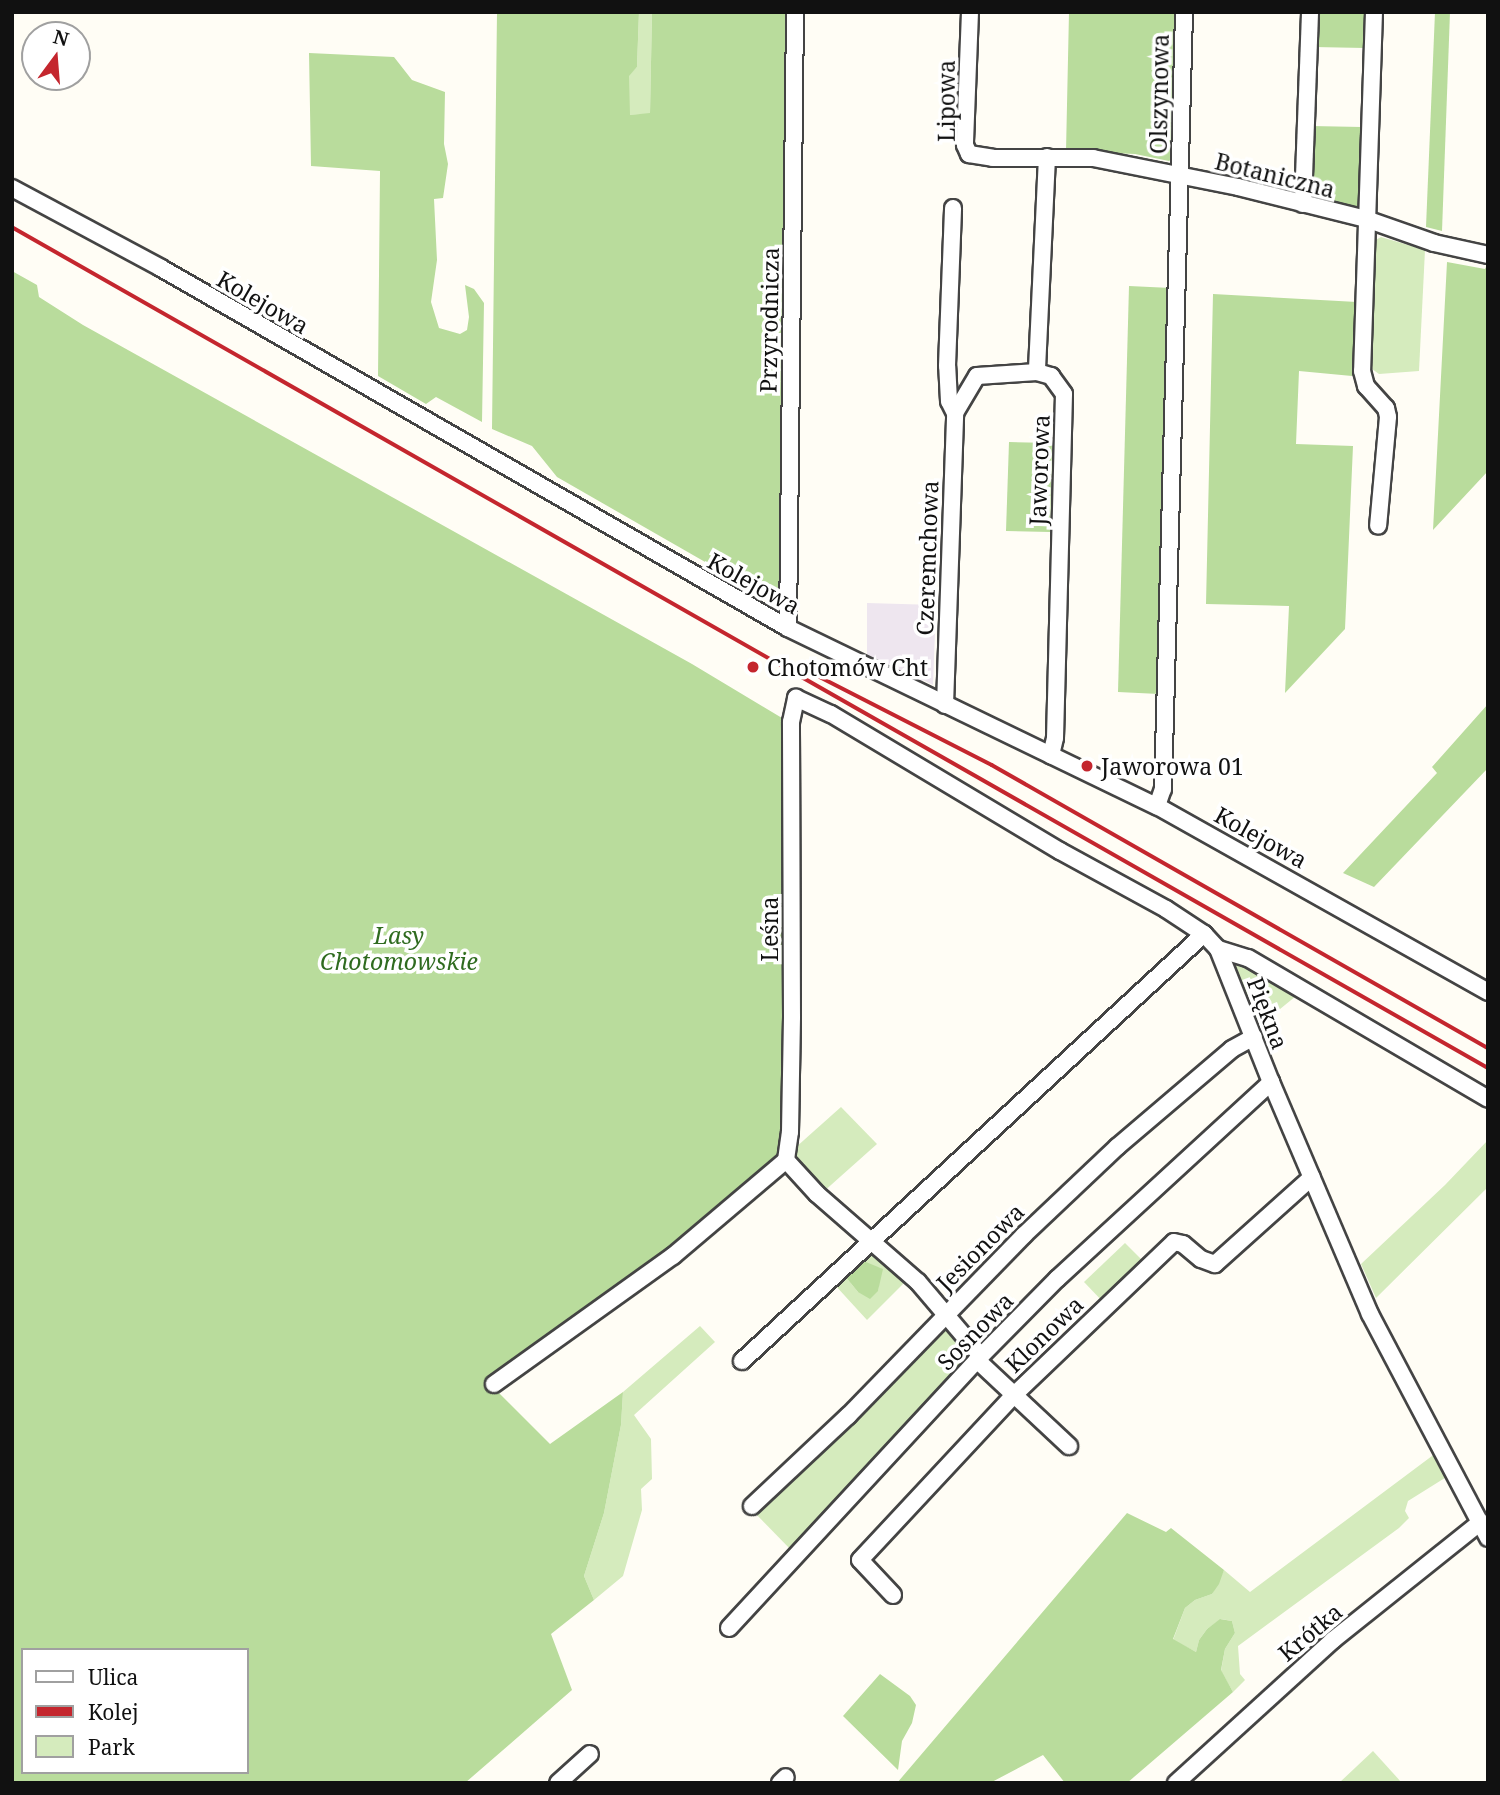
<!DOCTYPE html>
<meta charset="utf-8">
<style>
body{margin:0}
#map{position:relative;width:1500px;height:1795px;overflow:hidden;background:#fffdf5;font-family:"Noto Serif",serif}
div>[style]{position:absolute}
.industrial>*{inset:0;background:#eee6ef}
.green>*{inset:0;background:#d5ebbd}
.forest>*{inset:0;background:#b9dc9c}
.roads{filter:drop-shadow(2px 0 #444) drop-shadow(-2px 0 #444) drop-shadow(0 2px #444) drop-shadow(0 -2px #444)}
.minor>*{height:16px;margin:-8px;padding:0 8px;transform-origin:8px;border-radius:8px;background:#fff}
.rail>*{height:3.5px;margin:-1.75px;padding:0 1.75px;transform-origin:1.75px;border-radius:1.75px;background:#c4262e}
.dots>*{width:19px;height:19px;translate:-50% -50%;box-sizing:border-box;border:4px solid #fff;border-radius:50%}
span{translate:-50% -50%;white-space:nowrap;text-align:center;line-height:1.15;-webkit-text-stroke:7px #fff;paint-order:stroke}
.street-label{font-size:23px;color:#111}
.poi-label{font-size:23px;color:#111}
.left{translate:0 -50%;text-align:left}
.park-label{font-size:23px;color:#2f6b1f;font-style:italic}
.frame{position:absolute;inset:0;border:14px solid #111;pointer-events:none}
.legend{position:absolute;left:21px;top:1648px;width:228px;height:126px;box-sizing:border-box;background:#fff;border:2px solid #a0a0a0;margin:0;padding:9px 12px;list-style:none;font-size:21px;color:#111}
.legend li{display:flex;align-items:center;gap:14px;height:35px}
.legend b{width:35px;border:2px solid #a0a0a0}
.north{position:absolute;left:21px;top:21px;width:70px;height:70px;box-sizing:border-box;background:#fff;border:2px solid #a0a0a0;border-radius:50%;rotate:16deg;font-size:19px;font-weight:700;line-height:28px;text-align:center;color:#111}
.north::after{content:'';display:block;margin:auto;width:24px;height:32px;background:#c4262e;clip-path:polygon(50% 0,100% 100%,50% 72%,0 100%)}
</style>
<div id="map">
<div class="industrial">
<i style="clip-path:polygon(867px 603px,936px 605px,933px 685px,923px 680px,920px 685px,867px 658px)"></i>
</div>
<div class="green">
<i style="clip-path:polygon(639px 12px,652px 12px,650px 114px,629px 115px,629px 75px,637px 67px)"></i>
<i style="clip-path:polygon(1381px 237px,1425px 250px,1419px 371px,1379px 374px,1368px 366px,1372px 242px)"></i>
<i style="clip-path:polygon(1242px 960px,1296px 996px,1257px 1028px,1249px 1010px,1267px 1002px,1262px 990px,1243px 997px,1231px 967px)"></i>
<i style="clip-path:polygon(841px 1107px,877px 1144px,822px 1193px,794px 1164px,795px 1148px)"></i>
<i style="clip-path:polygon(1488px 1140px,1488px 1187px,1376px 1298px,1361px 1264px,1445px 1185px)"></i>
<i style="clip-path:polygon(1125px 1243px,1146px 1264px,1105px 1304px,1084px 1282px)"></i>
<i style="clip-path:polygon(870px 1251px,878px 1252px,908px 1279px,867px 1320px,834px 1284px,844px 1275px,858px 1292px,878px 1291px,881px 1268px,872px 1267px,861px 1260px)"></i>
<i style="clip-path:polygon(946px 1321px,977px 1355px,794px 1553px,752px 1510px)"></i>
<i style="clip-path:polygon(700px 1326px,715px 1342px,634px 1415px,651px 1439px,652px 1479px,641px 1489px,642px 1510px,623px 1576px,594px 1600px,584px 1576px,604px 1513px,621px 1425px,623px 1392px)"></i>
<i style="clip-path:polygon(1436px 1453px,1448px 1476px,1408px 1501px,1405px 1511px,1409px 1518px,1399px 1528px,1238px 1646px,1240px 1674px,1245px 1680px,1233px 1692px,1221px 1671px,1225px 1649px,1235px 1633px,1232px 1621px,1221px 1619px,1207px 1629px,1199px 1640px,1196px 1652px,1173px 1640px,1185px 1608px,1195px 1600px,1212px 1594px,1224px 1570px,1250px 1592px)"></i>
<i style="clip-path:polygon(1373px 1751px,1402px 1783px,1339px 1783px)"></i>
</div>
<div class="forest">
<i style="clip-path:polygon(497px 12px,639px 12px,637px 67px,629px 76px,630px 115px,650px 113px,652px 12px,787px 12px,780px 605px,557px 477px,532px 446px,492px 429px)"></i>
<i style="clip-path:polygon(1069px 12px,1178px 12px,1175px 157px,1169px 161px,1135px 154px,1066px 151px)"></i>
<i style="clip-path:polygon(1316px 12px,1367px 12px,1365px 48px,1314px 47px)"></i>
<i style="clip-path:polygon(1435px 12px,1450px 12px,1442px 231px,1426px 227px)"></i>
<i style="clip-path:polygon(309px 53px,394px 57px,412px 80px,445px 92px,444px 144px,448px 164px,443px 198px,434px 199px,437px 260px,431px 302px,439px 328px,460px 334px,467px 330px,469px 317px,465px 285px,474px 289px,484px 303px,482px 422px,436px 397px,426px 404px,378px 376px,380px 171px,311px 166px)"></i>
<i style="clip-path:polygon(1311px 126px,1362px 127px,1358px 205px,1355px 210px,1309px 196px)"></i>
<i style="clip-path:polygon(1447px 262px,1485px 269px,1488px 263px,1488px 471px,1433px 530px)"></i>
<i style="clip-path:polygon(evenodd,12px 271px,37px 285px,39px 297px,83px 325px,692px 664px,787px 721px,787px 1127px,782px 1150px,774px 1164px,496px 1390px,550px 1444px,623px 1392px,621px 1425px,604px 1513px,584px 1576px,594px 1600px,551px 1634px,572px 1690px,465px 1783px,12px 1783px,12px 271px,23px 1650px,247px 1650px,247px 1772px,23px 1772px,23px 1650px)"></i>
<i style="clip-path:polygon(1129px 286px,1171px 288px,1159px 694px,1118px 692px)"></i>
<i style="clip-path:polygon(1213px 294px,1357px 302px,1352px 376px,1299px 371px,1296px 444px,1353px 446px,1345px 629px,1285px 693px,1289px 606px,1206px 604px)"></i>
<i style="clip-path:polygon(1009px 442px,1052px 443px,1050px 532px,1006px 531px)"></i>
<i style="clip-path:polygon(1488px 704px,1488px 768px,1374px 887px,1343px 873px,1437px 773px,1432px 767px)"></i>
<i style="clip-path:polygon(861px 1260px,883px 1269px,878px 1291px,870px 1299px,858px 1292px,844px 1275px)"></i>
<i style="clip-path:polygon(1127px 1513px,1166px 1532px,1171px 1528px,1224px 1570px,1219px 1584px,1212px 1594px,1195px 1600px,1185px 1608px,1173px 1639px,1196px 1652px,1199px 1640px,1207px 1629px,1220px 1619px,1232px 1621px,1235px 1633px,1225px 1649px,1221px 1670px,1233px 1692px,1127px 1783px,1065px 1783px,1043px 1755px,990px 1783px,897px 1783px)"></i>
<i style="clip-path:polygon(880px 1674px,910px 1696px,916px 1705px,912px 1723px,902px 1741px,898px 1770px,843px 1716px)"></i>
</div>
<div class="roads">
<div class="minor">
<i style="left:970px;top:12px;width:133px;rotate:92.2deg"></i>
<i style="left:965px;top:145px;width:10px;rotate:66deg"></i>
<i style="left:969px;top:154px;width:24px;rotate:9deg"></i>
<i style="left:993px;top:158px;width:100px"></i>
<i style="left:1093px;top:158px;width:148px;rotate:11.3deg"></i>
<i style="left:1238px;top:187px;width:132px;rotate:14deg"></i>
<i style="left:1366px;top:219px;width:72px;rotate:19.4deg"></i>
<i style="left:1434px;top:243px;width:55px;rotate:12.5deg"></i>
<i style="left:1374px;top:12px;width:359px;rotate:91.9deg"></i>
<i style="left:1362px;top:371px;width:16px;rotate:75deg"></i>
<i style="left:1366px;top:386px;width:30px;rotate:48deg"></i>
<i style="left:1386px;top:408px;width:9px;rotate:77deg"></i>
<i style="left:1388px;top:417px;width:109px;rotate:95.2deg"></i>
<i style="left:1047px;top:157px;width:215px;rotate:92.7deg"></i>
<i style="left:1037px;top:372px;width:15px;rotate:16deg"></i>
<i style="left:1051px;top:376px;width:22px;rotate:54deg"></i>
<i style="left:1064px;top:394px;width:344px;rotate:91.5deg"></i>
<i style="left:1055px;top:738px;width:18px;rotate:103deg"></i>
<i style="left:12px;top:188px;width:169px;rotate:28.2deg"></i>
<i style="left:161px;top:268px;width:723px;rotate:29.86deg"></i>
<i style="left:788px;top:628px;width:410px;rotate:25.8deg"></i>
<i style="left:1157px;top:806px;width:380px;rotate:29.3deg"></i>
<i style="left:1303px;top:204px;width:192px;rotate:-87.9deg"></i>
<i style="left:955px;top:413px;width:43px;rotate:-59.3deg"></i>
<i style="left:977px;top:376px;width:60px;rotate:-3.8deg"></i>
<i style="left:788px;top:628px;width:616px;rotate:-89.35deg"></i>
<i style="left:945px;top:705px;width:292px;rotate:-88deg"></i>
<i style="left:955px;top:413px;width:13px;rotate:-117deg"></i>
<i style="left:949px;top:401px;width:35px;rotate:-93deg"></i>
<i style="left:947px;top:366px;width:158px;rotate:-87.8deg"></i>
<i style="left:1157px;top:806px;width:18px;rotate:-71deg"></i>
<i style="left:1163px;top:789px;width:777px;rotate:-88.45deg"></i>
<i style="left:1218px;top:949px;width:31px;rotate:17deg"></i>
<i style="left:1248px;top:958px;width:278px;rotate:30.4deg"></i>
<i style="left:981px;top:1356px;width:97px;rotate:-130.4deg"></i>
<i style="left:918px;top:1282px;width:134px;rotate:-138.9deg"></i>
<i style="left:817px;top:1194px;width:46px;rotate:-132.4deg"></i>
<i style="left:786px;top:1160px;width:28px;rotate:-82deg"></i>
<i style="left:790px;top:1132px;width:115px;rotate:-89deg"></i>
<i style="left:792px;top:1017px;width:295px;rotate:-90.2deg"></i>
<i style="left:791px;top:722px;width:25px;rotate:-78deg"></i>
<i style="left:796px;top:698px;width:38px;rotate:25deg"></i>
<i style="left:831px;top:714px;width:267px;rotate:30.9deg"></i>
<i style="left:1060px;top:851px;width:121px;rotate:28.7deg"></i>
<i style="left:1166px;top:909px;width:45px;rotate:33.3deg"></i>
<i style="left:1204px;top:934px;width:21px;rotate:47deg"></i>
<i style="left:1218px;top:949px;width:143px;rotate:68.3deg"></i>
<i style="left:1271px;top:1082px;width:252px;rotate:66.9deg"></i>
<i style="left:1370px;top:1314px;width:253px;rotate:62.2deg"></i>
<i style="left:977px;top:1360px;width:126px;rotate:43.1deg"></i>
<i style="left:742px;top:1361px;width:629px;rotate:-42.75deg"></i>
<i style="left:494px;top:1384px;width:220px;rotate:-35.6deg"></i>
<i style="left:673px;top:1256px;width:148px;rotate:-40.3deg"></i>
<i style="left:752px;top:1506px;width:132px;rotate:-43.2deg"></i>
<i style="left:848px;top:1416px;width:252px;rotate:-45.8deg"></i>
<i style="left:1024px;top:1235px;width:128px;rotate:-43.4deg"></i>
<i style="left:1117px;top:1147px;width:151px;rotate:-40.4deg"></i>
<i style="left:1232px;top:1049px;width:25px;rotate:-29deg"></i>
<i style="left:893px;top:1595px;width:48px;rotate:-133.3deg"></i>
<i style="left:860px;top:1560px;width:226px;rotate:-47deg"></i>
<i style="left:1014px;top:1395px;width:221px;rotate:-43.7deg"></i>
<i style="left:1174px;top:1242px;width:9px;rotate:13deg"></i>
<i style="left:1183px;top:1244px;width:23px;rotate:40deg"></i>
<i style="left:1201px;top:1259px;width:15px;rotate:20deg"></i>
<i style="left:1215px;top:1264px;width:130px;rotate:-41.9deg"></i>
<i style="left:729px;top:1628px;width:365px;rotate:-47.2deg"></i>
<i style="left:977px;top:1360px;width:114px;rotate:-45.4deg"></i>
<i style="left:1057px;top:1279px;width:291px;rotate:-42.6deg"></i>
<i style="left:558px;top:1783px;width:43px;rotate:-42.2deg"></i>
<i style="left:780px;top:1783px;width:8px;rotate:-45deg"></i>
<i style="left:1176px;top:1783px;width:212px;rotate:-42.3deg"></i>
<i style="left:1333px;top:1640px;width:189px;rotate:-38.6deg"></i>
</div>
</div>
<div class="rail">
<i style="left:12px;top:227px;width:1699px;rotate:29.67deg"></i>
<i style="left:818px;top:676px;width:195px;rotate:27.1deg"></i>
<i style="left:992px;top:765px;width:571px;rotate:29.71deg"></i>
</div>
<div class="dots">
<i style="left:753px;top:667px;background:#c4262e"></i>
<i style="left:1087px;top:766px;background:#c4262e"></i>
</div>
<div class="street-label">
<span style="left:1159px;top:94px;rotate:-89deg">Olszynowa</span>
<span style="left:946px;top:101px;rotate:-90deg">Lipowa</span>
<span style="left:1275px;top:175px;rotate:14deg">Botaniczna</span>
<span style="left:263px;top:302px;rotate:30deg">Kolejowa</span>
<span style="left:769px;top:320px;rotate:-89deg">Przyrodnicza</span>
<span style="left:1039px;top:470px;rotate:-88deg">Jaworowa</span>
<span style="left:927px;top:558px;rotate:-88deg">Czeremchowa</span>
<span style="left:754px;top:583px;rotate:29deg">Kolejowa</span>
<span style="left:1261px;top:837px;rotate:29deg">Kolejowa</span>
<span style="left:769px;top:929px;rotate:-90deg">Leśna</span>
<span style="left:1268px;top:1013px;rotate:69deg">Piękna</span>
<span style="left:980px;top:1247px;rotate:-45deg">Jesionowa</span>
<span style="left:975px;top:1331px;rotate:-46deg">Sosnowa</span>
<span style="left:1044px;top:1334px;rotate:-44deg">Klonowa</span>
<span style="left:1310px;top:1632px;rotate:-40deg">Krótka</span>
</div>
<div class="poi-label">
<span class="left" style="left:767px;top:667px">Chotomów Cht</span>
<span class="left" style="left:1101px;top:766px">Jaworowa 01</span>
</div>
<div class="park-label">
<span style="left:399px;top:948px">Lasy<br>Chotomowskie</span>
</div>
<div class="frame"></div>
<ul class="legend">
<li><b style="height:9px;background:#fff"></b>Ulica</li>
<li><b style="height:9px;background:#c4262e"></b>Kolej</li>
<li><b style="height:19px;background:#d5ebbd"></b>Park</li>
</ul>
<div class="north">N</div>
</div>
